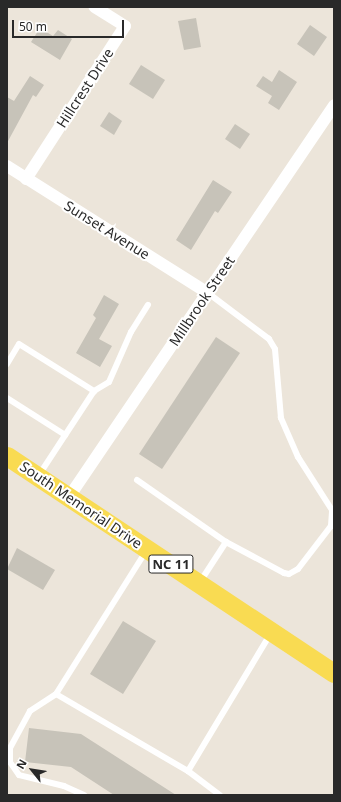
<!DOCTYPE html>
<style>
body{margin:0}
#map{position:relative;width:341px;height:802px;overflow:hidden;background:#ece5da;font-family:"Noto Sans",sans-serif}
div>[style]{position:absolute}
.building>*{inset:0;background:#c7c3b9}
.lane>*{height:6px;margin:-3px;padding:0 3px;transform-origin:3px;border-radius:3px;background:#fff}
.street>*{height:12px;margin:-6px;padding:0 6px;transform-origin:6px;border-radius:6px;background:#fff}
.primary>*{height:19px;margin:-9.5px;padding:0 9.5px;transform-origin:9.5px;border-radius:9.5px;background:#f9db52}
span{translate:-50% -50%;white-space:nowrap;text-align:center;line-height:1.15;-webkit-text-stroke:4px #fff;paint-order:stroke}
.shield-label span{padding:1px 3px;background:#fff;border:1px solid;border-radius:3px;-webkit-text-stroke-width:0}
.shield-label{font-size:13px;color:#292929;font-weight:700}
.street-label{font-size:14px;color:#292929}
.frame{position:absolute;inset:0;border:8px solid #292929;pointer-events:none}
.north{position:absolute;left:12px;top:750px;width:40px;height:40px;-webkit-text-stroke:3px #fff;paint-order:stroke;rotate:300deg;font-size:11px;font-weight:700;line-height:16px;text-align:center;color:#292929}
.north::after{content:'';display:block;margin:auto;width:14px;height:18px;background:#292929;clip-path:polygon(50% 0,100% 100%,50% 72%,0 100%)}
.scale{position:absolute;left:12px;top:20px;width:112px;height:18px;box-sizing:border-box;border:2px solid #292929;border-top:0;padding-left:5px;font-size:12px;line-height:14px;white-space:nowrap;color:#292929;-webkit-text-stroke:3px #fff;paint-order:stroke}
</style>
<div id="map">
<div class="building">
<i style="clip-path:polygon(196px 18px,201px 47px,184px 50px,178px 21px)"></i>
<i style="clip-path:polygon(310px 25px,327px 37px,314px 56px,297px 44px)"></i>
<i style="clip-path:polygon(40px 28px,53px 36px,58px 30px,72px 39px,60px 60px,31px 42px)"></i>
<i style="clip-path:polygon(141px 65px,165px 80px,153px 99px,129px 84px)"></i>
<i style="clip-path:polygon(279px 70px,297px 82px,279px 110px,268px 103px,272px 96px,256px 86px,263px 76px,272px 82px)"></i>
<i style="clip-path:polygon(30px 76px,44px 85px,36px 97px,33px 95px,7px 143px,7px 97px,14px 101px)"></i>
<i style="clip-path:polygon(109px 112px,122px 121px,114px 135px,100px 126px)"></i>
<i style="clip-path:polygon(235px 124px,250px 134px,240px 149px,225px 139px)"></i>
<i style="clip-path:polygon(213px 180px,232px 192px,218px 213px,215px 211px,191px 250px,176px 240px)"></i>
<i style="clip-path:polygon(104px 295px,119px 304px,99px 339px,112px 346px,100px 367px,76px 353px,96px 318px,93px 315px)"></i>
<i style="clip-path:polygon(216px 337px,240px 353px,162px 469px,139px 454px)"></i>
<i style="clip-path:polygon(17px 548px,55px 570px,43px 590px,7px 569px)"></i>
<i style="clip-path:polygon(123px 621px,156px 641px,123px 694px,90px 674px)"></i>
<i style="clip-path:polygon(29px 728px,81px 734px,176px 795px,114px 795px,71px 767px,25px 762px)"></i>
</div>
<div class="lane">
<i style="left:7px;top:364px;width:23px;rotate:-59deg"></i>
<i style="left:19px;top:344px;width:89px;rotate:32.1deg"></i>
<i style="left:94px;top:391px;width:100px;rotate:123.2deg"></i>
<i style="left:94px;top:391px;width:17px;rotate:-31deg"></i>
<i style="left:109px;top:382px;width:55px;rotate:-66.3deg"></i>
<i style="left:131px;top:332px;width:32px;rotate:-58deg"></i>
<i style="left:7px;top:398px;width:69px;rotate:32.5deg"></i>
<i style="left:137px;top:480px;width:108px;rotate:34.9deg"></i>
<i style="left:226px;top:542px;width:66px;rotate:28.1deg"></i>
<i style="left:284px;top:573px;width:5px;rotate:11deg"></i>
<i style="left:289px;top:574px;width:10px;rotate:-29deg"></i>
<i style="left:298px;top:569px;width:54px;rotate:-52.5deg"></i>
<i style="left:331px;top:526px;width:16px;rotate:-86deg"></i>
<i style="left:332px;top:510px;width:63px;rotate:-122.7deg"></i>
<i style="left:298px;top:457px;width:43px;rotate:-113.6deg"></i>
<i style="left:281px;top:418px;width:69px;rotate:-95deg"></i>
<i style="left:275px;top:349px;width:12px;rotate:-121deg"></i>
<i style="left:269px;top:339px;width:76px;rotate:-143deg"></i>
<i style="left:200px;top:582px;width:48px;rotate:-57deg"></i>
<i style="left:56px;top:694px;width:153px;rotate:30.3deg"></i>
<i style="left:188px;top:771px;width:161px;rotate:-59deg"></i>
<i style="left:188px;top:771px;width:40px;rotate:37deg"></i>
<i style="left:84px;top:795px;width:22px;rotate:-156deg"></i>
<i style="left:64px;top:786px;width:46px;rotate:-166.3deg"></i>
<i style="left:19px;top:775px;width:16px;rotate:-125deg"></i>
<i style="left:10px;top:762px;width:14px;rotate:-90deg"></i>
<i style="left:10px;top:748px;width:42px;rotate:-61.6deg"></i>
<i style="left:30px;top:711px;width:31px;rotate:-33deg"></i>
<i style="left:56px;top:694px;width:169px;rotate:-57.8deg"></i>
</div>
<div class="street">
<i style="left:7px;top:166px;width:238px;rotate:32.3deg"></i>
<i style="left:26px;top:179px;width:182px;rotate:-57.1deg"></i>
<i style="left:125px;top:26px;width:36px;rotate:-148deg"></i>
<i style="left:69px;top:497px;width:473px;rotate:-55.9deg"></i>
</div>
<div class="primary">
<i style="left:7px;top:456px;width:392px;rotate:33.6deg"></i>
</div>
<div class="shield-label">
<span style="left:171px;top:564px">NC 11</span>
</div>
<div class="street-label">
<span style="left:85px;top:88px;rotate:-57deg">Hillcrest Drive</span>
<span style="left:107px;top:230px;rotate:32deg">Sunset Avenue</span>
<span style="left:202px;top:301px;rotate:-56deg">Millbrook Street</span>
<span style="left:81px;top:505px;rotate:34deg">South Memorial Drive</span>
</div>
<div class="frame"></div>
<div class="north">N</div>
<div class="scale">50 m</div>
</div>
